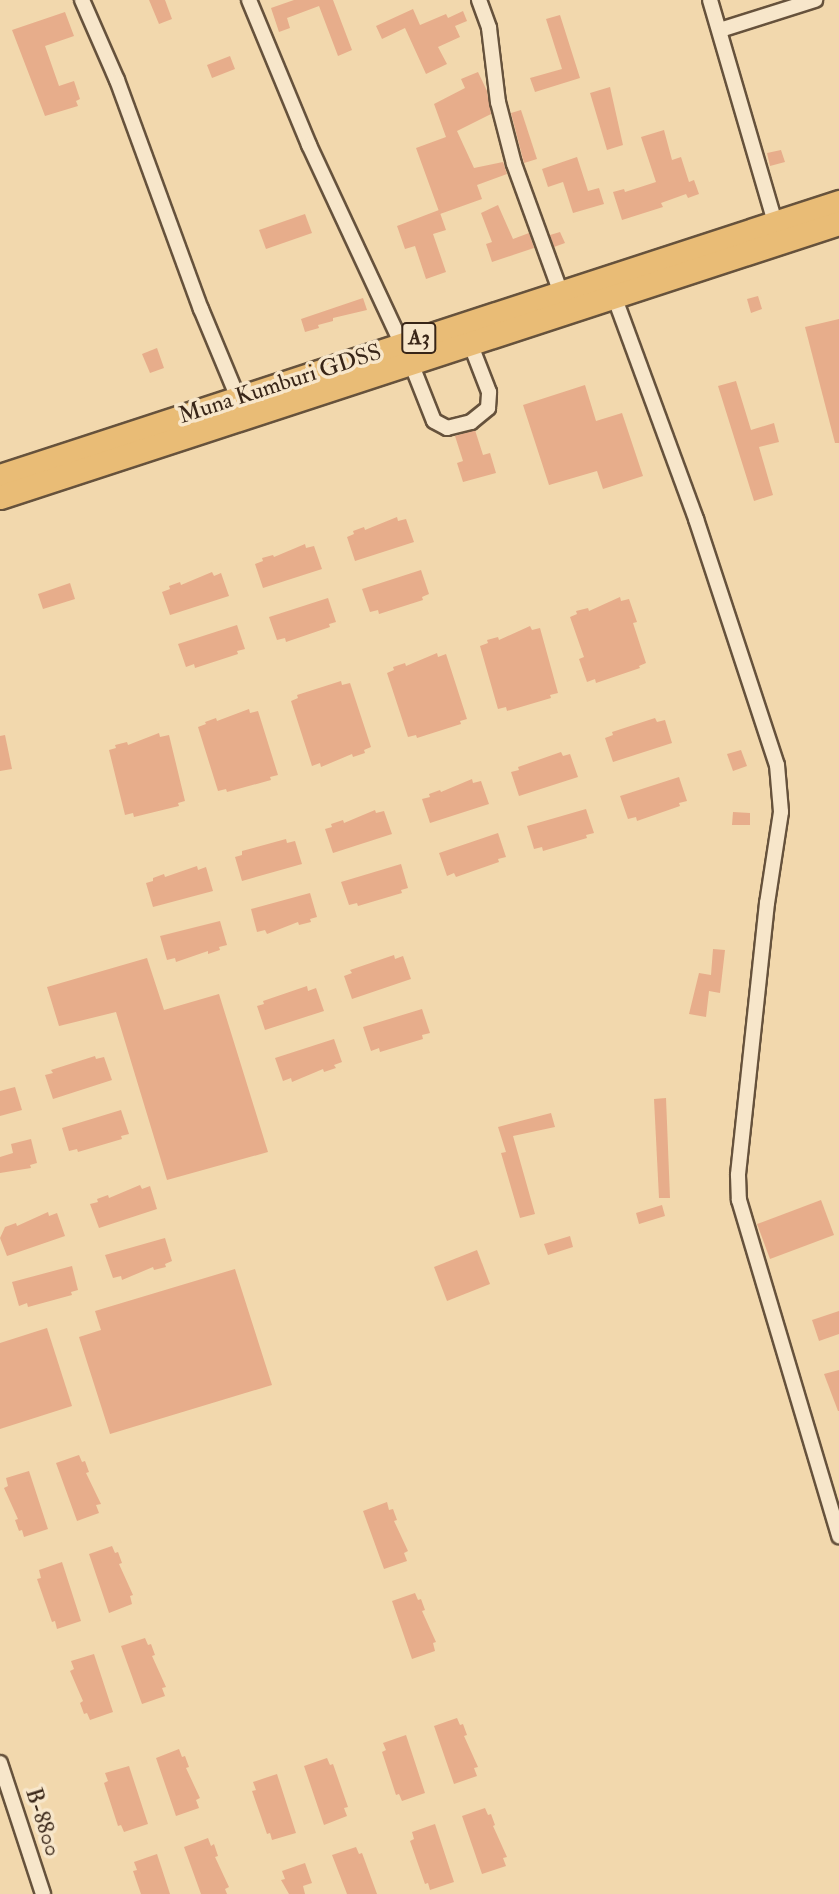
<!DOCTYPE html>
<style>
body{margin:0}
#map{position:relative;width:839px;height:1894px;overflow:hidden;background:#f2d8ad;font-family:"IM FELL Double Pica",serif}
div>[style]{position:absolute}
.building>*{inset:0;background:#e7ad8b}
.roads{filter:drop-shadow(2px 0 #66523c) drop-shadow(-2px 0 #66523c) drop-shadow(0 2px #66523c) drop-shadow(0 -2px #66523c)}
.minor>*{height:14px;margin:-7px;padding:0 7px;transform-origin:7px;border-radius:7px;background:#f7e6ca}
.trunk>*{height:23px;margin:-11.5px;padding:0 11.5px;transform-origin:11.5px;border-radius:11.5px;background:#e9bc76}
span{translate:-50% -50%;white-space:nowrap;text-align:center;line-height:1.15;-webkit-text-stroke:7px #f7e6ca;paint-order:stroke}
.shield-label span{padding:2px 5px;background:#f7e6ca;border:2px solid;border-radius:5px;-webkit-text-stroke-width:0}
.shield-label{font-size:21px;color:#382517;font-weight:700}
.street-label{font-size:23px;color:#382517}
</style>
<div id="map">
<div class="building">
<i style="clip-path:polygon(149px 0,165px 0,172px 19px,159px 24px)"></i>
<i style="clip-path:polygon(294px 0,333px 0,352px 50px,338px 56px,319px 6px,287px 18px,290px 28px,279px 32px,271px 8px)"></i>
<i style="clip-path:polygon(413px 9px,420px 25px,446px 14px,448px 18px,463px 11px,467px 21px,455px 26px,460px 37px,438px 47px,447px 64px,426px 74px,405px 28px,382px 39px,376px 26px)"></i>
<i style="clip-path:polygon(65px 12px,74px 36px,45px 46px,59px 86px,74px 81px,80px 99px,76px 101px,78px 106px,45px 116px,12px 30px)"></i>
<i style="clip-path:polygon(560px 15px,580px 78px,535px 92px,530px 78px,562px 69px,546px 19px)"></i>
<i style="clip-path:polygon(230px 56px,235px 69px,212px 78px,207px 65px)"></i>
<i style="clip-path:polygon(478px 72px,487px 91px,491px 114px,457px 131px,474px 168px,503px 162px,507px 174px,477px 185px,482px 199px,440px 214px,416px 148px,446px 137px,434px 104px,465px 88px,461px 79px)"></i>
<i style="clip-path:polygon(610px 87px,623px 145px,607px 150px,590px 93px)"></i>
<i style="clip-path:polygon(521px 110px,537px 159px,524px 163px,511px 113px)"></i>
<i style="clip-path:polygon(664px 130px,672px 160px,681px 157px,689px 182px,694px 180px,699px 194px,688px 198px,686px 194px,661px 203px,663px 207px,622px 220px,613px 192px,624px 189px,625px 192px,656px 182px,641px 137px)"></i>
<i style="clip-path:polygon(781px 150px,785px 162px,770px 166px,767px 153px)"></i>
<i style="clip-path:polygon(577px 157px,588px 191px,599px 188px,604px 204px,573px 213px,563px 182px,548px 187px,542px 169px)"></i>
<i style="clip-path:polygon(498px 205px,513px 239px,529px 233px,534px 248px,492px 262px,486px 244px,492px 242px,481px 213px)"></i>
<i style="clip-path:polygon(439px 210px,446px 230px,433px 234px,446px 272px,426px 279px,415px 246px,405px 249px,397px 226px)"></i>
<i style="clip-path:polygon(305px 214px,312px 233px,266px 249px,259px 230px)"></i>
<i style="clip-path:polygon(560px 232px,565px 243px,554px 247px,550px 235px)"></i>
<i style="clip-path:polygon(758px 296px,762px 309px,751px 313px,747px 299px)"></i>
<i style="clip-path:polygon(363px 298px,367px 310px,333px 318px,333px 321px,318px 325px,319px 328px,305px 332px,301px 319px)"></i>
<i style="clip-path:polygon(839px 319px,839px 443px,835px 443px,805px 327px)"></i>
<i style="clip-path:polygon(157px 348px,164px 368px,150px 373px,142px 354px)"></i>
<i style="clip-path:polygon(736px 381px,751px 430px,774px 423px,779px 442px,759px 447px,773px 495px,754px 501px,718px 386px)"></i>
<i style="clip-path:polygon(585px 385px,596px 421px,622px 413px,643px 476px,603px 489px,597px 471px,549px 485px,523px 405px)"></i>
<i style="clip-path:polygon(475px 430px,483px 455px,490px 453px,496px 473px,463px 482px,457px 463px,463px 461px,455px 436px)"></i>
<i style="clip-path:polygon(397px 517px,398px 521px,406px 519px,414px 542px,355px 561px,347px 537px,354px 534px,353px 531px,364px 527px,365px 530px)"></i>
<i style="clip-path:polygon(305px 544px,306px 548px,314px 546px,322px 569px,263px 588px,255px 564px,263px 561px,262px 558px,273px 555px,274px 557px)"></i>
<i style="clip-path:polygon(421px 570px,429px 594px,422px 597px,423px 600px,379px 614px,378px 610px,370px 612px,362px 589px)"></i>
<i style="clip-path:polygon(212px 572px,214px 576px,221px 573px,229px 596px,170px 615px,162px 592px,170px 589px,169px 586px,180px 582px,181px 585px)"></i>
<i style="clip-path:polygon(70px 583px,75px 599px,43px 609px,38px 594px)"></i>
<i style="clip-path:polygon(620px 597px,621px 601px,629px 599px,637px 622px,633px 623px,646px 663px,639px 666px,640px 668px,596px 683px,595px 679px,587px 682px,579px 659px,584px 657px,570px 617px,577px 614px,576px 611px,588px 608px,589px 611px)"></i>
<i style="clip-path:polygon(328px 598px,336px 622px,329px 624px,330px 627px,286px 642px,285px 638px,277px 640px,269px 617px)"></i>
<i style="clip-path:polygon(237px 625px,245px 649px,237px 651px,238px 654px,195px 668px,194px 664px,186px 667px,178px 644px)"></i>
<i style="clip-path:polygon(530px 626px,532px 630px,540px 628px,558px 693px,550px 695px,551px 698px,507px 711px,506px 707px,498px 709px,480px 646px,488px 643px,487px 640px,498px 637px,499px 640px)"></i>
<i style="clip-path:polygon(437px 653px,438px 657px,446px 654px,467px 719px,460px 721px,461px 724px,417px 738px,416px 735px,408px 737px,387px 673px,394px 670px,393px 667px,405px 663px,406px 666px)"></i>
<i style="clip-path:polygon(341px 681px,342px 685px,350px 683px,371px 747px,364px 750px,365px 753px,353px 757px,352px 754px,321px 767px,320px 763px,312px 766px,291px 701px,298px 698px,297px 695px)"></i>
<i style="clip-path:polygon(249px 709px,250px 713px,258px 711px,278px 775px,270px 777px,271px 780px,227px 792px,226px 789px,218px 791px,198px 727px,206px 724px,205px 722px,216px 718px,217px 721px)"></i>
<i style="clip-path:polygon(655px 718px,657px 722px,665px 720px,672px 743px,613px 762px,605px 738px,613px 735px,612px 732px)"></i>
<i style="clip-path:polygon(159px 733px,160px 737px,169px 735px,185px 801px,178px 803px,179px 806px,134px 817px,133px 813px,125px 815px,109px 750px,116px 748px,115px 745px,127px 742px,128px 745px)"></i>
<i style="clip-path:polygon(5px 735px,12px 769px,0 771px,0 736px)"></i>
<i style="clip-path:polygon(741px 750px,747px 766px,733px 771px,727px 754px)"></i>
<i style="clip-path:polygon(561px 752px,563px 756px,570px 754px,578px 777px,519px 796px,511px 772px,519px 770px,518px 767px)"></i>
<i style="clip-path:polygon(679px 777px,687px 801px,679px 803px,680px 806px,637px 821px,636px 817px,628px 819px,620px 796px)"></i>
<i style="clip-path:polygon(472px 779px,473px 783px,481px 781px,489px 804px,430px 823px,422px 799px,430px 797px,429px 794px,440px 790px,441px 792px)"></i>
<i style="clip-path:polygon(586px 809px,594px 833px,586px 835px,587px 838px,543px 851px,542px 847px,534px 849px,527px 826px)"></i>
<i style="clip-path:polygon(375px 810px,376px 813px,384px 811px,392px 834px,333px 853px,325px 829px,332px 827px,331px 824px,343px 820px,344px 823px)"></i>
<i style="clip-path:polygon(733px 812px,750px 813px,750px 825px,732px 825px)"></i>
<i style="clip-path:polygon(498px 833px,506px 857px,498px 859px,499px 862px,456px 877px,454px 873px,447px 876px,439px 853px)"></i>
<i style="clip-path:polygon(286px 839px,287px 843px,295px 841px,302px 864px,242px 881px,235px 857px,242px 855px,242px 851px)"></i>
<i style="clip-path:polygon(401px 864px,408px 888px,401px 890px,402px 893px,358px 906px,357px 903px,349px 905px,341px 882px)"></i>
<i style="clip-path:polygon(197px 866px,198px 870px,206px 867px,213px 891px,153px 907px,146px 883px,153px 881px,153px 878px,164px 874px,165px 877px)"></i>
<i style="clip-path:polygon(310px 893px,317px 917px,310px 919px,311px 922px,299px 925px,298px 922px,267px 934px,265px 930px,257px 932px,251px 909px)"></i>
<i style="clip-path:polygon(220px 921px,227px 945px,219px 947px,220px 950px,208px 954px,208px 951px,176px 962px,175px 958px,167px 960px,160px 936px)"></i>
<i style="clip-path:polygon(713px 949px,725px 950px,720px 993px,709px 991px,706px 1017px,689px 1014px,699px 973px,711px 975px)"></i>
<i style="clip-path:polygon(394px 955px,395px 959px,403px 956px,411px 979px,352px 999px,344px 976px,352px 973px,350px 970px)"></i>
<i style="clip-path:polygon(147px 958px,164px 1010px,219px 994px,268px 1152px,167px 1180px,116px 1012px,59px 1026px,47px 987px)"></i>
<i style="clip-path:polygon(307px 986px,308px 991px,316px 988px,324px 1011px,265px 1030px,257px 1006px,264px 1004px,263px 1001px)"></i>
<i style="clip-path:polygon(422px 1009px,430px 1033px,422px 1035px,423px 1039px,380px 1052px,379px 1048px,371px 1051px,363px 1027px)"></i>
<i style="clip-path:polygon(334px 1039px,342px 1062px,334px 1065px,336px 1068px,324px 1072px,323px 1069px,292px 1082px,291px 1078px,283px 1081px,275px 1058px)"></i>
<i style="clip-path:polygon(95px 1056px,96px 1059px,104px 1057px,112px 1080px,53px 1099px,45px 1075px,53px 1073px,51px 1070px)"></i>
<i style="clip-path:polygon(15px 1087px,22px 1110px,0 1116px,0 1091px)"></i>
<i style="clip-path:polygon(666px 1098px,670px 1198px,659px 1198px,654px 1099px)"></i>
<i style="clip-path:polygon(121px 1110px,129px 1134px,121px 1136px,122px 1139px,78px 1152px,77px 1149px,69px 1151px,62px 1128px)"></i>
<i style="clip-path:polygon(551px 1113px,555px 1127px,513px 1136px,535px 1214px,520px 1218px,501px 1153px,506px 1152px,498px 1127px)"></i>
<i style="clip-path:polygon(31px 1139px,37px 1163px,30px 1165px,31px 1168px,0 1173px,0 1157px,13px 1153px,11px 1144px)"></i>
<i style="clip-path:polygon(140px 1185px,142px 1189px,150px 1186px,157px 1209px,99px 1228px,90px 1204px,98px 1202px,97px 1199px,108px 1195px,109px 1198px)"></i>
<i style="clip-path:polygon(821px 1200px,834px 1235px,770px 1259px,757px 1224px)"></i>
<i style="clip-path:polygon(662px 1205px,665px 1216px,639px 1224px,636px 1213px)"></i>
<i style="clip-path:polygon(48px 1212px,49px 1216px,57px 1213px,65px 1236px,7px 1256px,0 1238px,5px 1227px,16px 1223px,17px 1226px)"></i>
<i style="clip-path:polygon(570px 1236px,573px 1247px,548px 1255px,544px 1244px)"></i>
<i style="clip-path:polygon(165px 1238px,172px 1261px,165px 1264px,166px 1267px,154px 1270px,153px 1267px,122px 1280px,121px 1276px,113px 1278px,105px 1255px)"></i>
<i style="clip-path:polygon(477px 1250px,490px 1284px,447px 1301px,434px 1267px)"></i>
<i style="clip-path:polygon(72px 1266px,78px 1290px,71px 1292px,72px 1295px,28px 1307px,27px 1303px,19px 1306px,12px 1282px)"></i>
<i style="clip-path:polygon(235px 1269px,272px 1385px,110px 1434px,79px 1337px,101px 1330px,95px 1311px)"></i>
<i style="clip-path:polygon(839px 1311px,839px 1334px,819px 1341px,812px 1320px)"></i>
<i style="clip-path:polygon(47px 1328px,72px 1406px,0 1429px,0 1343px)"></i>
<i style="clip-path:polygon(839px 1370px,839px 1411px,838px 1411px,824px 1374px)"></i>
<i style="clip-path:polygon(79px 1455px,82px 1462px,85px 1461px,89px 1472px,86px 1473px,101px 1504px,96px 1505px,99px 1513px,77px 1521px,56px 1463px)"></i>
<i style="clip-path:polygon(29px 1471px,48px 1529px,24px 1537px,22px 1530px,19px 1531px,15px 1520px,18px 1519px,4px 1488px,8px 1486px,6px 1478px)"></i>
<i style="clip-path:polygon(387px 1502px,389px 1510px,393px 1509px,397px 1520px,394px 1521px,408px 1551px,404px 1553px,407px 1561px,384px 1569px,363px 1511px)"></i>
<i style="clip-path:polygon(112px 1546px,115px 1553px,118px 1552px,122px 1563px,119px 1564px,133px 1595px,130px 1596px,132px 1604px,109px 1613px,89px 1554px)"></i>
<i style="clip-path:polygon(62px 1562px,81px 1621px,57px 1629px,55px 1621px,52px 1622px,37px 1579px,41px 1578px,39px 1570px)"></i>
<i style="clip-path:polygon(415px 1593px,418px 1600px,421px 1599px,425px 1610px,422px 1611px,436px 1642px,433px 1643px,435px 1651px,412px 1659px,392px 1601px)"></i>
<i style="clip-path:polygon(145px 1638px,148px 1645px,151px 1644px,155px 1655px,152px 1656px,166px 1687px,162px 1688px,165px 1696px,142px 1704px,121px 1646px)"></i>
<i style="clip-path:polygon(94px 1654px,113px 1712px,90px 1720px,87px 1713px,84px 1714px,80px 1703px,83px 1701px,70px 1671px,74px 1669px,71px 1661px)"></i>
<i style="clip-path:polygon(457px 1718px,460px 1725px,463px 1724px,467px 1735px,464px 1736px,478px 1767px,474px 1768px,477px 1776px,454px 1784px,434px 1726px)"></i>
<i style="clip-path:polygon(406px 1735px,425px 1793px,402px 1801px,399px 1794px,396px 1795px,382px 1752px,386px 1750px,383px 1743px)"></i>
<i style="clip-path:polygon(179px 1749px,182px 1757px,185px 1756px,189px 1767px,186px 1768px,200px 1798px,196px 1800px,199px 1808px,176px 1816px,156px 1758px)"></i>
<i style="clip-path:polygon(327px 1758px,330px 1765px,333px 1764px,348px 1807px,344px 1808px,347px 1816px,324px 1825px,304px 1766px)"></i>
<i style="clip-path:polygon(129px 1766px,148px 1824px,124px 1832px,121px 1825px,118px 1826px,104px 1783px,108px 1781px,105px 1773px)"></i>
<i style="clip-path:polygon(277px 1774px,296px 1833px,272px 1840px,270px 1833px,267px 1834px,252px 1791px,256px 1790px,253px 1782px)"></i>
<i style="clip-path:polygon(485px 1808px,488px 1815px,491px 1814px,495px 1825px,493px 1826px,507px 1857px,503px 1858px,506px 1866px,482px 1874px,462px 1816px)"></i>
<i style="clip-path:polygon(435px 1824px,454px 1882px,430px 1890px,428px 1883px,425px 1884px,410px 1841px,414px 1839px,412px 1832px)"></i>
<i style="clip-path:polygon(208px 1838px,211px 1846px,214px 1844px,218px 1856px,215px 1857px,229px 1887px,225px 1889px,227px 1894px,201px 1894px,184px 1847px)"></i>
<i style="clip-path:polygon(356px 1847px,359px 1854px,362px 1853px,377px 1894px,347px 1894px,332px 1855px)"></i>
<i style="clip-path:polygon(157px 1854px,170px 1894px,141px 1894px,133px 1871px,137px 1870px,134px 1862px)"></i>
<i style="clip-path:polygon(305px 1863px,312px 1883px,303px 1886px,305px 1894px,289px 1894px,281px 1880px,285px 1879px,282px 1871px)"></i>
</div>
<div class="roads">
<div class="minor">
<i style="left:82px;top:0;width:87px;rotate:66.4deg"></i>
<i style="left:117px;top:80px;width:244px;rotate:69.9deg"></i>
<i style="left:201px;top:309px;width:96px;rotate:67.4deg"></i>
<i style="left:249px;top:0;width:157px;rotate:67.5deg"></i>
<i style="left:309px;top:145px;width:220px;rotate:65deg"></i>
<i style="left:479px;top:0;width:30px;rotate:70deg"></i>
<i style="left:489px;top:28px;width:75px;rotate:83.1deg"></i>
<i style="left:498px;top:102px;width:64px;rotate:75.5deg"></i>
<i style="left:514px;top:164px;width:137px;rotate:70deg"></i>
<i style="left:710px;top:0;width:231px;rotate:73.7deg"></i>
<i style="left:720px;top:30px;width:100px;rotate:-17.5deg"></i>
<i style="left:614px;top:296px;width:238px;rotate:69.8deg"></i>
<i style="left:696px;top:519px;width:259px;rotate:71.8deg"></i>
<i style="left:777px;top:765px;width:47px;rotate:85.1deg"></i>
<i style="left:781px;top:812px;width:92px;rotate:98.7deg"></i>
<i style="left:767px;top:903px;width:274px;rotate:96.1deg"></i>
<i style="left:738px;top:1175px;width:25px;rotate:88deg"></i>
<i style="left:739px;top:1200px;width:351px;rotate:73.4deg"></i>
<i style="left:411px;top:363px;width:62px;rotate:68.4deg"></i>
<i style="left:434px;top:421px;width:15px;rotate:28deg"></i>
<i style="left:447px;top:428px;width:25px;rotate:-14deg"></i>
<i style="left:471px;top:422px;width:22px;rotate:-39deg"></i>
<i style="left:488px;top:408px;width:16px;rotate:-86deg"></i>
<i style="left:489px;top:392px;width:53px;rotate:-111.2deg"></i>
<i style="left:0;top:1763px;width:138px;rotate:71.8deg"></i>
</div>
<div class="trunk">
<i style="left:0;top:476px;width:883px;rotate:-18.09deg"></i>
<i style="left:0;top:497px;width:883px;rotate:-18.09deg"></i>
</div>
</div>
<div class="shield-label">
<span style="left:419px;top:338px">A3</span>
</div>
<div class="street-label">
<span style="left:280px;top:384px;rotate:-18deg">Muna Kumburi GDSS</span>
<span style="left:43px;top:1822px;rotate:72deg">B-8800</span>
</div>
</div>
